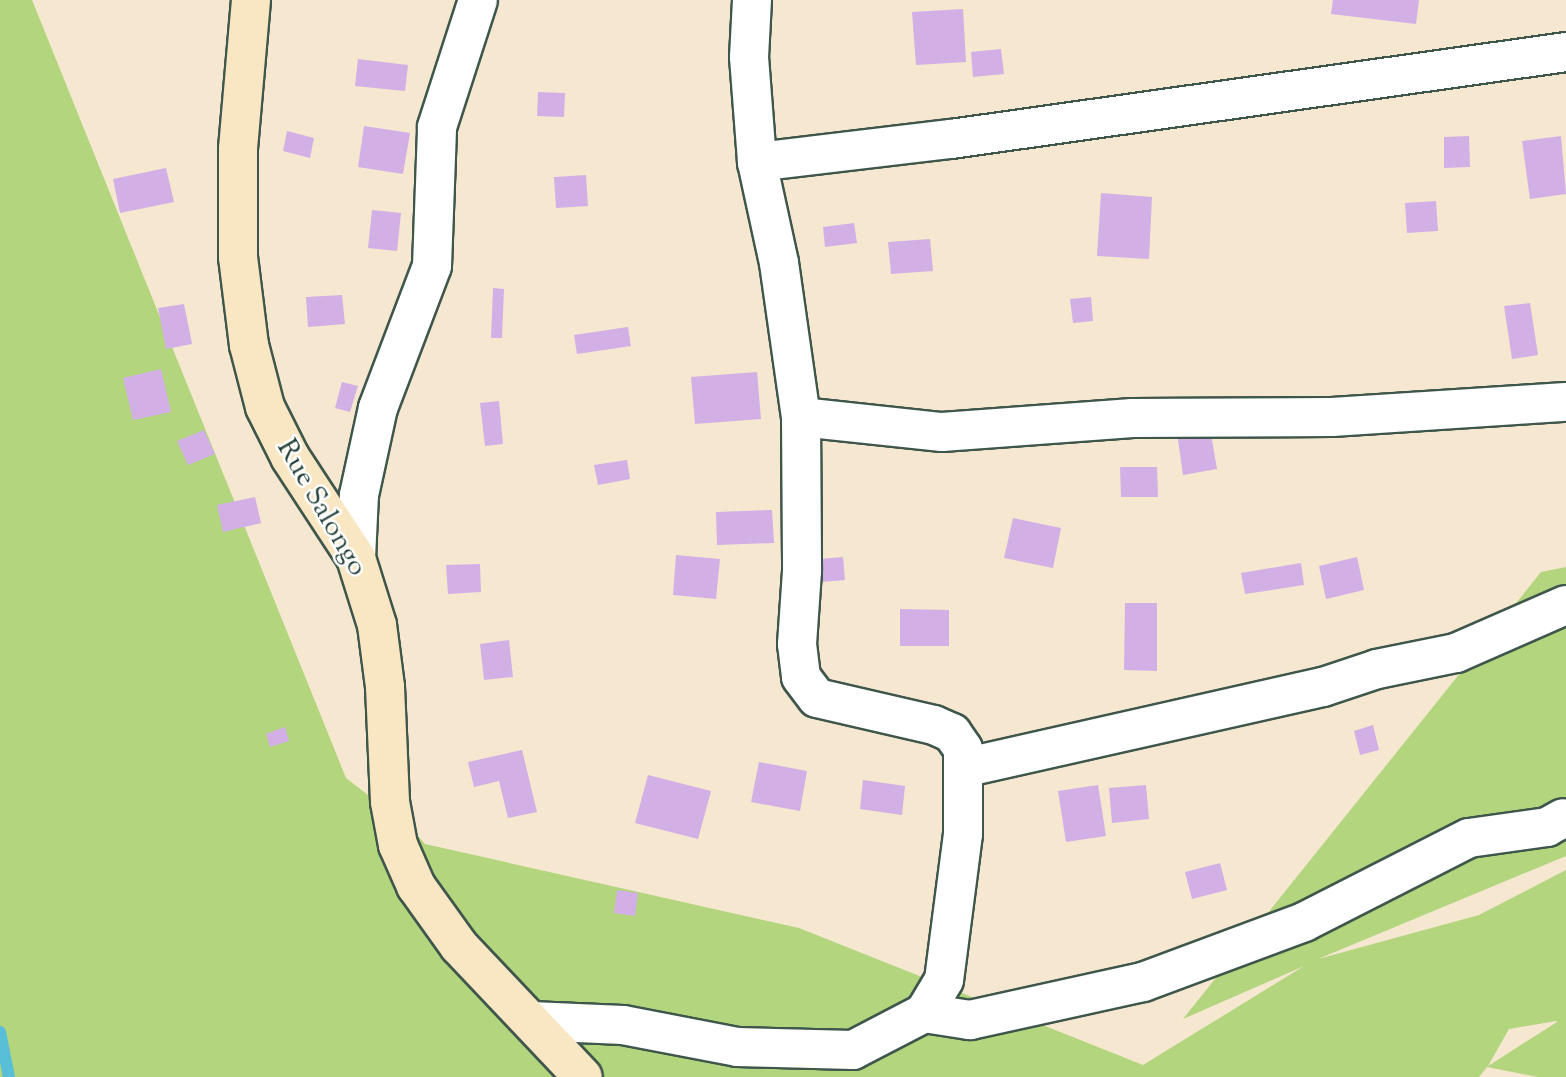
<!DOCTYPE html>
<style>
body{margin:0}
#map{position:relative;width:1566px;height:1077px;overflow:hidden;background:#f5e7d0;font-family:"Sorts Mill Goudy",serif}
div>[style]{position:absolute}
.green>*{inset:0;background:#b2d57e}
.stream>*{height:12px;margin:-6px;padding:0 6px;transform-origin:6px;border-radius:6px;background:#59bed7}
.building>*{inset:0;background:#d2b0e6}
.roads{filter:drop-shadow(2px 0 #3f564b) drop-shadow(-2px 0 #3f564b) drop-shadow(0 2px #3f564b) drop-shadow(0 -2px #3f564b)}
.street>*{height:38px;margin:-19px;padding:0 19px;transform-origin:19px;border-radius:19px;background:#fff}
.secondary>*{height:38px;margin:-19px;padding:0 19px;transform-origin:19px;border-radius:19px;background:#f9e7c3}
span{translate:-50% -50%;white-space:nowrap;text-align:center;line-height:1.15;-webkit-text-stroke:5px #fff;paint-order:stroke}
.street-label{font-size:28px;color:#1f3d34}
</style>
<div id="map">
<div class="green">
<i style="clip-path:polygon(evenodd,0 0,32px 0,346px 778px,412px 829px,425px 844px,799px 928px,1143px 1065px,1304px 966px,1183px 1019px,1541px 572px,1566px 567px,1566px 856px,1318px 959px,1479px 915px,1566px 870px,1566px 1077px,1538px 1077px,1487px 1067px,1479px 1077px,0 1077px,0 0,1556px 1021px,1557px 1022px,1488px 1066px,1509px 1029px,1556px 1021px)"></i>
</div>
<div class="stream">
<i style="left:0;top:1032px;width:46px;rotate:78.7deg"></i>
</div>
<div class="building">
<i style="clip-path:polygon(1333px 0,1419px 0,1416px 24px,1331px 14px)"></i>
<i style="clip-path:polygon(963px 9px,966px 62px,916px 65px,912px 12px)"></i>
<i style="clip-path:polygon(1001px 49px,1004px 74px,973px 77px,971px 52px)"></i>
<i style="clip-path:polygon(358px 59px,408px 65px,405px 91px,355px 86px)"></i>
<i style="clip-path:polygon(538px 92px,565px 93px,564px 117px,537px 116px)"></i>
<i style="clip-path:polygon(364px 126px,410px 133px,403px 174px,358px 167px)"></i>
<i style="clip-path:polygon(287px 131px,314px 138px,310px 158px,283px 151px)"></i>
<i style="clip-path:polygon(1469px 136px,1470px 167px,1444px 168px,1444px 137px)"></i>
<i style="clip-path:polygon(1561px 136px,1566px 194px,1530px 199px,1522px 141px)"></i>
<i style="clip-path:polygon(166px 168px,174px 202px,120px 213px,113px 179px)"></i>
<i style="clip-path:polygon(586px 175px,588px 206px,556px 208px,554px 177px)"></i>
<i style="clip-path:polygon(1101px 193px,1152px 197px,1149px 259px,1097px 256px)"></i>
<i style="clip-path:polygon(1436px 201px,1438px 231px,1407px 233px,1405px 203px)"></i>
<i style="clip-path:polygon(372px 210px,401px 213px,397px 251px,368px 248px)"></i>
<i style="clip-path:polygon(854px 223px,857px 243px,825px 247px,823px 227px)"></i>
<i style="clip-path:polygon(930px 239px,933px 271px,891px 274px,888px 242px)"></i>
<i style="clip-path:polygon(493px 288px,504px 289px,502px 338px,491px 338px)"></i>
<i style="clip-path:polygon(342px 295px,345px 324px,308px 327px,306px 297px)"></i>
<i style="clip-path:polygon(1091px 297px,1093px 321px,1073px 323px,1070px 299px)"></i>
<i style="clip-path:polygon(1530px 303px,1538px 355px,1512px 359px,1504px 306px)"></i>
<i style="clip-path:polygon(184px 304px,192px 344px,166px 349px,158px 308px)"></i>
<i style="clip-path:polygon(628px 327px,631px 346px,577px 354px,574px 335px)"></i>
<i style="clip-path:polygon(161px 369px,171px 412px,133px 420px,123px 378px)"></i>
<i style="clip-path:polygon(757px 372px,761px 419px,695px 424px,691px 377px)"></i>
<i style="clip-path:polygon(342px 382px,358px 386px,350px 412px,335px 408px)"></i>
<i style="clip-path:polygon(499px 401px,503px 444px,485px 446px,480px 403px)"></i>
<i style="clip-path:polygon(1210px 428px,1217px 469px,1183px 475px,1177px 433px)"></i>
<i style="clip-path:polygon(204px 430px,215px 454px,188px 465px,177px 441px)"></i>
<i style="clip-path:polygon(627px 460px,630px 479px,598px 485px,594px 465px)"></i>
<i style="clip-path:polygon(1120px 467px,1157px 467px,1158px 497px,1121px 497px)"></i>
<i style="clip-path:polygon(255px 497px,261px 523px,223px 532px,217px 505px)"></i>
<i style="clip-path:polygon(772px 510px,774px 543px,717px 545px,716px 512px)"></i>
<i style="clip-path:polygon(1013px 518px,1061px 528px,1053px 568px,1004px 558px)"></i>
<i style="clip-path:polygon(676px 555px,720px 559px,716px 599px,673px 595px)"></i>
<i style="clip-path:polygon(843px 557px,845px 580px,822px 582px,820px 559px)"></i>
<i style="clip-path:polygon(1357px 557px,1364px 590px,1326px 599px,1319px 566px)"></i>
<i style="clip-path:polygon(1301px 563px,1304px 585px,1245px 594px,1241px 573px)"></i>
<i style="clip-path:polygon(480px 564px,481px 592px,448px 594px,446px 565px)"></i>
<i style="clip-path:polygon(1125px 603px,1157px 603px,1157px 671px,1124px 670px)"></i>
<i style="clip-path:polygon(900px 609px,949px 610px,949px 646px,900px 646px)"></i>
<i style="clip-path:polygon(509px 640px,513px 677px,484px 680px,480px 644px)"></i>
<i style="clip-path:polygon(1373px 725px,1379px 750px,1360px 755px,1354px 731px)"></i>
<i style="clip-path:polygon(285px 727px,289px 741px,270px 747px,266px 734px)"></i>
<i style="clip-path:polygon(522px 750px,537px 812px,508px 818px,499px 781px,474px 787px,468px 762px)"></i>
<i style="clip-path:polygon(759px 762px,807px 771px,800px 811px,751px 802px)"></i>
<i style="clip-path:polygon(648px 775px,711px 791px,698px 839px,635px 823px)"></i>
<i style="clip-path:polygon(863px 780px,905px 786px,902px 815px,860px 809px)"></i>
<i style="clip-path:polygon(1098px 785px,1106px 836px,1066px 842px,1058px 791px)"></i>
<i style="clip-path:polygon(1146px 785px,1149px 819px,1112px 823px,1109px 788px)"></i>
<i style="clip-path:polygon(1220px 863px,1227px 890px,1192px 899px,1185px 872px)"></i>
<i style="clip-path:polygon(617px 890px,638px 893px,635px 916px,614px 913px)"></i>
</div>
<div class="roads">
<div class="street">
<i style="left:752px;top:0;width:57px;rotate:93deg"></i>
<i style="left:749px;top:57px;width:105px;rotate:85.6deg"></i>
<i style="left:757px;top:162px;width:103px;rotate:77.7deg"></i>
<i style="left:779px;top:263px;width:156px;rotate:81.9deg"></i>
<i style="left:801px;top:417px;width:154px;rotate:89.6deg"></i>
<i style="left:802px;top:571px;width:73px;rotate:93.9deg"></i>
<i style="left:797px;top:644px;width:33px;rotate:83deg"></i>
<i style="left:801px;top:677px;width:26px;rotate:53deg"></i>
<i style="left:817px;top:698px;width:120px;rotate:13deg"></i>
<i style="left:934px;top:725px;width:20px;rotate:24deg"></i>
<i style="left:952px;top:733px;width:19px;rotate:55deg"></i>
<i style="left:963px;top:749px;width:85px;rotate:90deg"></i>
<i style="left:963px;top:834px;width:147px;rotate:97.4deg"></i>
<i style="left:944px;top:980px;width:39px;rotate:121deg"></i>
<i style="left:757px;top:162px;width:195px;rotate:-6.8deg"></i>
<i style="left:951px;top:139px;width:621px;rotate:-8.05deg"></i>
<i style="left:801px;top:417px;width:142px;rotate:6.1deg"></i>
<i style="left:942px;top:432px;width:191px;rotate:-4.2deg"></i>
<i style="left:1132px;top:418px;width:200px;rotate:-0.3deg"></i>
<i style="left:1332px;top:417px;width:234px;rotate:-3.7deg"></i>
<i style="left:356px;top:558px;width:63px;rotate:-87.3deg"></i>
<i style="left:359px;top:495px;width:89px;rotate:-77.7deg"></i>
<i style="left:378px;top:408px;width:152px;rotate:-69.2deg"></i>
<i style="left:432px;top:266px;width:139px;rotate:-87.9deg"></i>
<i style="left:437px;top:127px;width:133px;rotate:-72.1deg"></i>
<i style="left:963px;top:768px;width:369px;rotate:-12.7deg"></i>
<i style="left:1323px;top:687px;width:57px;rotate:-18.4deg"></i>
<i style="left:1377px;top:669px;width:81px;rotate:-11.4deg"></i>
<i style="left:1456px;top:653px;width:120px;rotate:-23.6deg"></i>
<i style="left:531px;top:1021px;width:92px;rotate:2.5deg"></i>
<i style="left:623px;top:1025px;width:116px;rotate:10.9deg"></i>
<i style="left:737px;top:1047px;width:116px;rotate:1.5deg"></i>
<i style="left:853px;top:1050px;width:80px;rotate:-27.5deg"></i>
<i style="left:924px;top:1013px;width:47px;rotate:8.7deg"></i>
<i style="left:970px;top:1020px;width:177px;rotate:-12.4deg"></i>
<i style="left:1143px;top:982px;width:172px;rotate:-20.4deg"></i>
<i style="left:1304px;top:922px;width:185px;rotate:-27deg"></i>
<i style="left:1469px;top:838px;width:79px;rotate:-8deg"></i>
<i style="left:1547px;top:827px;width:18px;rotate:-29deg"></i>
</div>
<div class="secondary">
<i style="left:251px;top:0;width:150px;rotate:95deg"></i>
<i style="left:238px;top:149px;width:108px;rotate:90deg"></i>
<i style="left:238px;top:257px;width:89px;rotate:82.9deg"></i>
<i style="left:249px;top:345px;width:64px;rotate:75.5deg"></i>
<i style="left:265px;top:407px;width:56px;rotate:63.4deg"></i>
<i style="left:290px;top:457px;width:121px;rotate:56.8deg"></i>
<i style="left:356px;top:558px;width:70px;rotate:72.6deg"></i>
<i style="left:377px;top:625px;width:63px;rotate:82.6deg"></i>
<i style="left:385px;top:687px;width:115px;rotate:87.5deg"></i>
<i style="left:390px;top:802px;width:44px;rotate:79.5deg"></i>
<i style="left:398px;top:845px;width:45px;rotate:66.3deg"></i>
<i style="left:416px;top:886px;width:74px;rotate:54.4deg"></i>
<i style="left:459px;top:946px;width:180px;rotate:46.6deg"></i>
</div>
</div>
<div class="street-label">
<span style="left:321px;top:508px;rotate:60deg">Rue Salongo</span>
</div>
</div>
